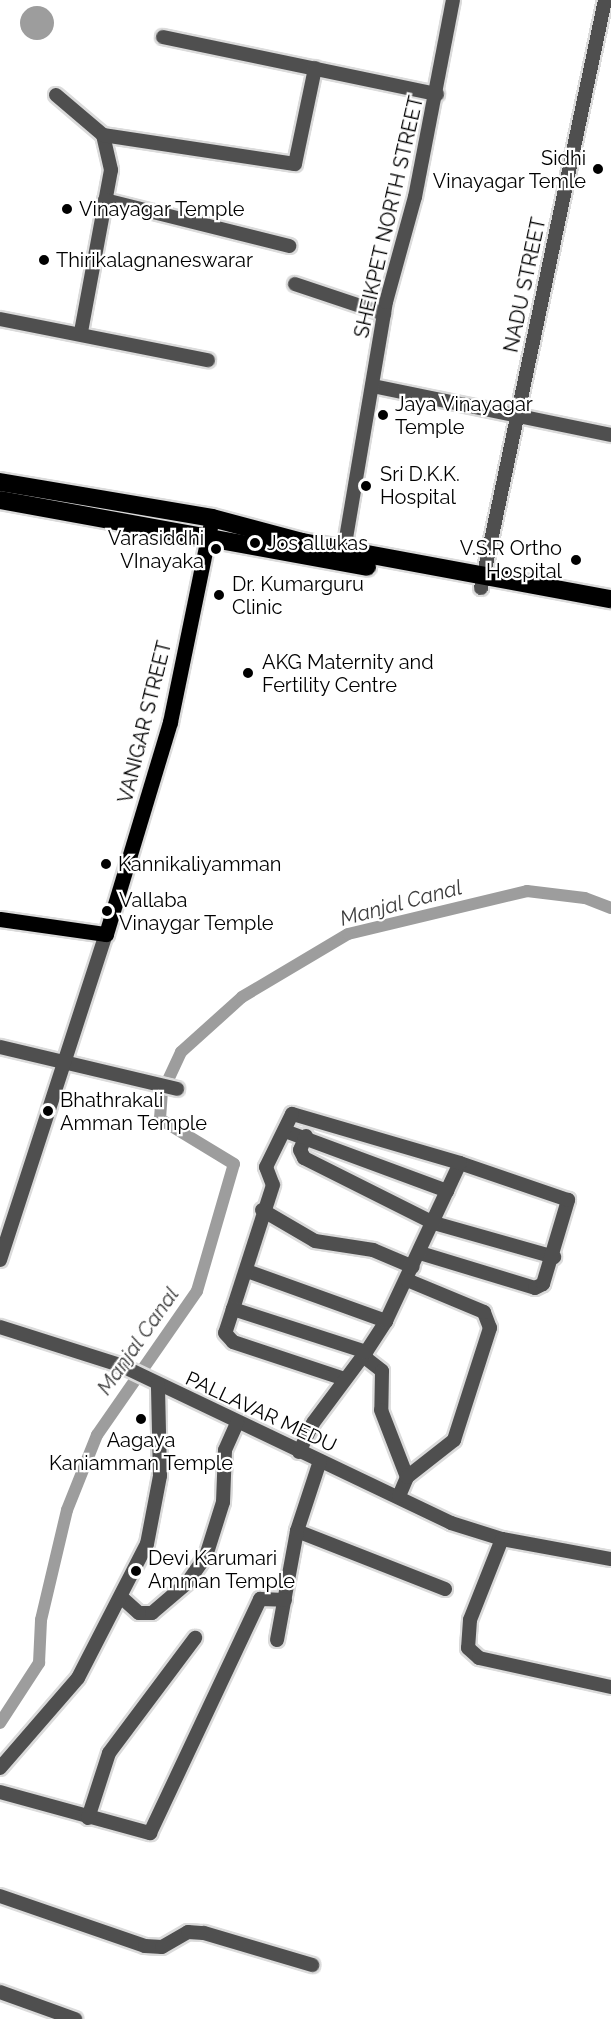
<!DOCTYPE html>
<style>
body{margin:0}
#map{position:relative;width:611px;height:2019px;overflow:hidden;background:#fff;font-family:Raleway,sans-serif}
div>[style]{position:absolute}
.water>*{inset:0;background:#9d9d9d}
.round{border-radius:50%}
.canal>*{height:12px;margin:-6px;padding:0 6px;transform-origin:6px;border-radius:6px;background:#9d9d9d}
.roads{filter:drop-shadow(2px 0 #dbdbdb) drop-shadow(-2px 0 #dbdbdb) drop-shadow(0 2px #dbdbdb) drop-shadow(0 -2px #dbdbdb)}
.minor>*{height:14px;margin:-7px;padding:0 7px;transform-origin:7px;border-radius:7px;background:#4f4f4f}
.major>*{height:15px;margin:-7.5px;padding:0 7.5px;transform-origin:7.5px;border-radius:7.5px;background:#000}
.highway>*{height:18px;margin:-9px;padding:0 9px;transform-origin:9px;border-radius:9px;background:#000}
.dots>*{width:16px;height:16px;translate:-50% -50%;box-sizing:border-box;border:3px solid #fff;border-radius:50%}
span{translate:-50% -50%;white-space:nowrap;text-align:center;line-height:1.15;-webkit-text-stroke:4.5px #fff;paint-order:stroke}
.poi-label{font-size:20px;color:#000}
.right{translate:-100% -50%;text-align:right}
.left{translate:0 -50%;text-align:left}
.street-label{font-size:20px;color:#000}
.water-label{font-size:21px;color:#3e3e3e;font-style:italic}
</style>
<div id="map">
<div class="water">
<i class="round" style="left:20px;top:6px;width:34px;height:34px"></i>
</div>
<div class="canal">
<i style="left:0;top:1723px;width:72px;rotate:-57deg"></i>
<i style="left:39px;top:1663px;width:43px;rotate:-87.3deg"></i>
<i style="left:41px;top:1620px;width:113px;rotate:-76.7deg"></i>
<i style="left:67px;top:1510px;width:81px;rotate:-68.2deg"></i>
<i style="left:97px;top:1435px;width:175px;rotate:-55.2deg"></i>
<i style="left:197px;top:1291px;width:132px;rotate:-73.8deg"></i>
<i style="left:234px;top:1164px;width:87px;rotate:-148.7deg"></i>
<i style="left:160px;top:1119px;width:26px;rotate:-86deg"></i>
<i style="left:162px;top:1093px;width:45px;rotate:-65.1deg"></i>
<i style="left:181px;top:1052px;width:82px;rotate:-42deg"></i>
<i style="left:242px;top:997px;width:123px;rotate:-30.7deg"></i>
<i style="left:348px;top:934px;width:184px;rotate:-13.5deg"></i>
<i style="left:527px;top:891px;width:58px;rotate:6.9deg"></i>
<i style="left:585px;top:898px;width:28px;rotate:21deg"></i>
</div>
<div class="roads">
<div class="minor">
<i style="left:163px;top:37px;width:280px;rotate:11.8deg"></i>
<i style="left:56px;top:95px;width:62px;rotate:40.4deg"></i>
<i style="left:103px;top:135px;width:36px;rotate:77deg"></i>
<i style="left:111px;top:170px;width:165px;rotate:100.5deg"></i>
<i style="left:103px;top:135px;width:194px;rotate:8.6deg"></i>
<i style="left:295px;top:164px;width:98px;rotate:-78.2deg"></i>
<i style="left:105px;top:200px;width:190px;rotate:14deg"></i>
<i style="left:295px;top:284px;width:94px;rotate:18.6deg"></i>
<i style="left:0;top:319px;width:212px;rotate:11.2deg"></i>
<i style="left:373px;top:386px;width:243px;rotate:11.6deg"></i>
<i style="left:344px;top:550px;width:252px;rotate:-80.4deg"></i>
<i style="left:386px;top:302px;width:109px;rotate:-74.6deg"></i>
<i style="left:415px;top:197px;width:201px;rotate:-79.1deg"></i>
<i style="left:481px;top:588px;width:601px;rotate:-78.09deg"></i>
<i style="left:0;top:1047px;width:182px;rotate:13.3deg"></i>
<i style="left:285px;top:1131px;width:173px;rotate:20.3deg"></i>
<i style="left:306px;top:1136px;width:15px;rotate:113deg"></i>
<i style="left:300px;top:1150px;width:9px;rotate:63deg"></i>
<i style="left:304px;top:1158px;width:145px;rotate:26.6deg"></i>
<i style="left:434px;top:1223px;width:125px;rotate:15.8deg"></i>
<i style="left:262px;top:1210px;width:61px;rotate:30.3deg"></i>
<i style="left:315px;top:1241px;width:59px;rotate:8.8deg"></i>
<i style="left:373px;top:1250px;width:43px;rotate:23deg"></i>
<i style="left:420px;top:1253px;width:120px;rotate:16.9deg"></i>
<i style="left:535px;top:1288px;width:9px;rotate:-27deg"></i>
<i style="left:543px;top:1284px;width:88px;rotate:-73.4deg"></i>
<i style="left:568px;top:1200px;width:114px;rotate:-161.1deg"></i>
<i style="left:0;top:1260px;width:343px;rotate:-72deg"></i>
<i style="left:247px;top:1271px;width:148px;rotate:19.8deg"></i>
<i style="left:233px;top:1309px;width:25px;rotate:108deg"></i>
<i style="left:225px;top:1333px;width:12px;rotate:48deg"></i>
<i style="left:233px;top:1342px;width:118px;rotate:18.3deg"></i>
<i style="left:0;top:1327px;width:126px;rotate:17.6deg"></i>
<i style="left:120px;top:1365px;width:367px;rotate:25.5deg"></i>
<i style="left:451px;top:1523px;width:53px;rotate:17.4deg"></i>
<i style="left:502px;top:1539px;width:111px;rotate:10.4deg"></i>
<i style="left:363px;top:1356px;width:24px;rotate:38deg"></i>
<i style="left:382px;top:1371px;width:39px;rotate:91deg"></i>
<i style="left:381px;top:1410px;width:72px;rotate:68.8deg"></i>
<i style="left:299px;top:1452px;width:32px;rotate:-64deg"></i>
<i style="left:313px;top:1423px;width:89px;rotate:-53.3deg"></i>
<i style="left:366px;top:1352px;width:37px;rotate:-57deg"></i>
<i style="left:386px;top:1321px;width:174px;rotate:-64.9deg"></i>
<i style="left:460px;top:1163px;width:175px;rotate:-163.7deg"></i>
<i style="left:292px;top:1114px;width:59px;rotate:116.1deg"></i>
<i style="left:266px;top:1167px;width:19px;rotate:69deg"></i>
<i style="left:273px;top:1185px;width:130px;rotate:107.9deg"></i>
<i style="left:233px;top:1309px;width:140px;rotate:17.9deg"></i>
<i style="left:320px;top:1461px;width:74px;rotate:108.2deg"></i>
<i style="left:297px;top:1531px;width:159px;rotate:21.4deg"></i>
<i style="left:399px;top:1496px;width:21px;rotate:-67deg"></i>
<i style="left:407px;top:1477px;width:60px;rotate:-38.2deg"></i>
<i style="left:454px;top:1440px;width:118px;rotate:-72.2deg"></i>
<i style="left:490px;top:1328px;width:17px;rotate:-111deg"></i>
<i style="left:484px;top:1312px;width:83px;rotate:-157.4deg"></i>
<i style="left:502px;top:1539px;width:87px;rotate:111.6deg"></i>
<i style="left:470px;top:1620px;width:28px;rotate:94deg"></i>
<i style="left:468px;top:1648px;width:15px;rotate:42deg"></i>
<i style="left:479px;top:1658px;width:135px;rotate:12.4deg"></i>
<i style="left:121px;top:1597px;width:24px;rotate:42deg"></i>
<i style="left:139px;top:1613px;width:13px"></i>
<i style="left:152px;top:1613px;width:46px;rotate:-40.6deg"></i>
<i style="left:187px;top:1583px;width:33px;rotate:-55deg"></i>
<i style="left:206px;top:1556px;width:57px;rotate:-72.5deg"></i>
<i style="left:223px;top:1502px;width:52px;rotate:-87.8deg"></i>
<i style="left:225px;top:1450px;width:30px;rotate:-66deg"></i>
<i style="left:277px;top:1640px;width:111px;rotate:-79.6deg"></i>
<i style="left:0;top:1768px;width:119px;rotate:-49.1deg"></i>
<i style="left:78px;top:1678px;width:151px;rotate:-62.8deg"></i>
<i style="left:147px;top:1544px;width:69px;rotate:-79.2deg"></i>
<i style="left:160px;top:1476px;width:91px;rotate:-91.3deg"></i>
<i style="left:0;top:1792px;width:156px;rotate:15.3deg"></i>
<i style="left:150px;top:1833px;width:259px;rotate:-64.8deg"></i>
<i style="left:260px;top:1599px;width:25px;rotate:2deg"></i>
<i style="left:88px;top:1818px;width:68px;rotate:-72.1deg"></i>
<i style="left:109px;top:1753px;width:144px;rotate:-53.2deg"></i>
<i style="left:0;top:1896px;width:153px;rotate:19deg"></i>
<i style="left:145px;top:1946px;width:17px;rotate:3deg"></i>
<i style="left:162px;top:1947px;width:30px;rotate:-30deg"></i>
<i style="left:188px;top:1932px;width:16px;rotate:4deg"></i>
<i style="left:204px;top:1933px;width:113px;rotate:16.5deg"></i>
<i style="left:0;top:1992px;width:80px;rotate:19.8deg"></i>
</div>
<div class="major">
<i style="left:0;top:919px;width:107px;rotate:8.1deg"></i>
<i style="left:106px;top:934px;width:221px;rotate:-73.2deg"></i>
<i style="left:170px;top:722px;width:199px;rotate:-78.4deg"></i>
</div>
<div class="highway">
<i style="left:0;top:482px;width:215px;rotate:9.6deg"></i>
<i style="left:212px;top:518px;width:93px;rotate:14.9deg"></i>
<i style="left:302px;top:542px;width:314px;rotate:10.5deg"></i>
<i style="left:0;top:500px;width:373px;rotate:10.3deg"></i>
</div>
</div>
<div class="dots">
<i style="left:598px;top:169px;background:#000"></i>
<i style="left:67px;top:209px;background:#000"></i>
<i style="left:44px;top:260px;background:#000"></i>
<i style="left:383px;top:415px;background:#000"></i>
<i style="left:366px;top:486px;background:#000"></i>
<i style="left:255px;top:543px;background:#000"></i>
<i style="left:216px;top:549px;background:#000"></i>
<i style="left:576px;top:560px;background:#000"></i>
<i style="left:219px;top:595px;background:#000"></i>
<i style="left:248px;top:673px;background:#000"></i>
<i style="left:106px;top:864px;background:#000"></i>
<i style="left:107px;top:911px;background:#000"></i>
<i style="left:48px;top:1111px;background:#000"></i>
<i style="left:141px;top:1419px;background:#000"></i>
<i style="left:136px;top:1571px;background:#000"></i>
</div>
<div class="poi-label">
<span class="right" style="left:586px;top:170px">Sidhi<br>Vinayagar Temle</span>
<span class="left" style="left:79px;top:209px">Vinayagar Temple</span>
<span class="left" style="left:56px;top:260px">Thirikalagnaneswarar</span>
<span class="left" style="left:395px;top:416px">Jaya Vinayagar<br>Temple</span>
<span class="left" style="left:380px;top:486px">Sri D.K.K.<br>Hospital</span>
<span class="right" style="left:204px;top:550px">Varasiddhi<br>VInayaka</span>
<span class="left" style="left:267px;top:543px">Jos allukas</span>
<span class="right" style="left:562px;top:560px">V.S.R Ortho<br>Hospital</span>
<span class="left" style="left:232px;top:596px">Dr. Kumarguru<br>Clinic</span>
<span class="left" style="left:262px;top:674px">AKG Maternity and<br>Fertility Centre</span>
<span class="left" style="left:118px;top:864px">Kannikaliyamman</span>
<span class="left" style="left:119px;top:912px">Vallaba<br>Vinaygar Temple</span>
<span class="left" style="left:60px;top:1112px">Bhathrakali<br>Amman Temple</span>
<span style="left:141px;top:1452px">Aagaya<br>Kaniamman Temple</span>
<span class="left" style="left:148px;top:1570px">Devi Karumari<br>Amman Temple</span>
</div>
<div class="street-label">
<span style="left:389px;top:217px;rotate:-77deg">SHEIKPET NORTH STREET</span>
<span style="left:525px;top:285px;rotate:-78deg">NADU STREET</span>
<span style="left:145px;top:722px;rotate:-76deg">VANIGAR STREET</span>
<span style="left:261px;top:1412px;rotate:25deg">PALLAVAR MEDU</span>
</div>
<div class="water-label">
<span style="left:401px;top:903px;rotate:-15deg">Manjal Canal</span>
<span style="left:138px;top:1341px;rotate:-55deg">Manjal Canal</span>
</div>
</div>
